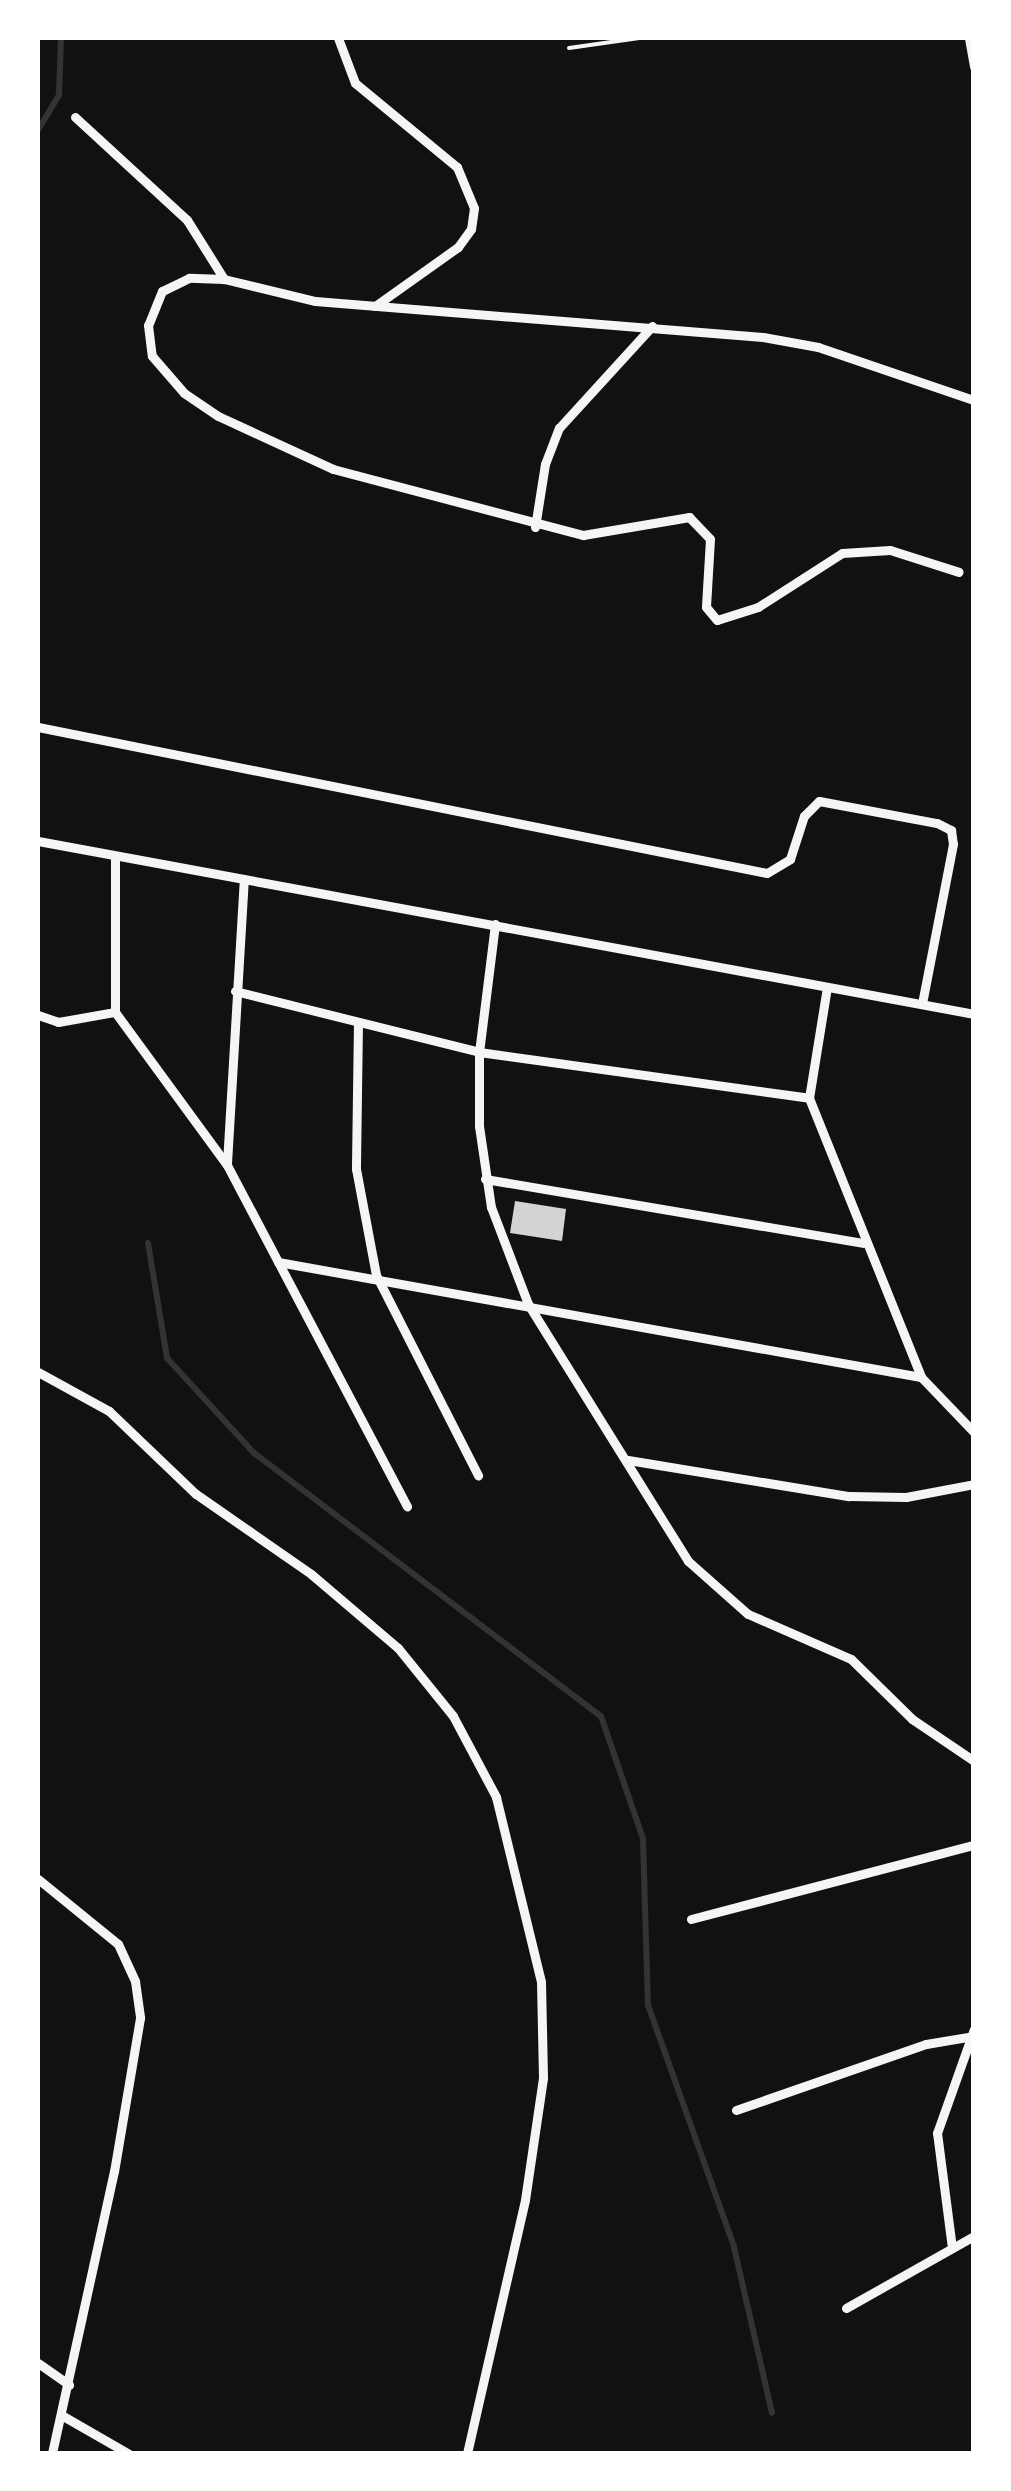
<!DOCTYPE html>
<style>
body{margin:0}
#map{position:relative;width:1011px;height:2491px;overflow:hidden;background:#111;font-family:Barlow,sans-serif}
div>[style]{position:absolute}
.stream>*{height:6px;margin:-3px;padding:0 3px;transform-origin:3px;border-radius:3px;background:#333}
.building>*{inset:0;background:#d3d3d3}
.service>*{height:4px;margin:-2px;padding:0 2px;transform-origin:2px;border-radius:2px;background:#f5f5f5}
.minor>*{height:9px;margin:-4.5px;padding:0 4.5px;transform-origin:4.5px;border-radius:4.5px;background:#f5f5f5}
span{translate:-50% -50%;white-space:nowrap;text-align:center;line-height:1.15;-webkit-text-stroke:9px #fff;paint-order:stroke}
.frame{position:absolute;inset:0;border:40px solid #fff;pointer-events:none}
</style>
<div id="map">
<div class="stream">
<i style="left:38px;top:130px;width:41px;rotate:-59deg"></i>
<i style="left:59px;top:95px;width:57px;rotate:-88deg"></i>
<i style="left:148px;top:1243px;width:117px;rotate:80.6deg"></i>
<i style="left:167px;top:1358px;width:129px;rotate:47.5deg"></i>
<i style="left:254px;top:1453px;width:435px;rotate:37.2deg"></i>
<i style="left:601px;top:1716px;width:130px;rotate:71.1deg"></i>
<i style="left:643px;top:1839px;width:166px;rotate:88.3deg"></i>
<i style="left:648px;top:2005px;width:257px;rotate:70.4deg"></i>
<i style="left:734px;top:2247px;width:170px;rotate:77.1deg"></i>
</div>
<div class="building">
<i style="clip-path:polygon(515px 1201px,566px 1209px,562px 1241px,510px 1233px)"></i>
</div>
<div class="service">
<i style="left:569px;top:48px;width:71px;rotate:-8.1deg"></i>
</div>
<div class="minor">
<i style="left:338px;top:38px;width:48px;rotate:69.3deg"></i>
<i style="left:355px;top:83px;width:132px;rotate:39.5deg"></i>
<i style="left:457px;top:167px;width:44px;rotate:67.5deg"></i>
<i style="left:474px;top:208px;width:21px;rotate:98deg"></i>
<i style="left:471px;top:229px;width:22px;rotate:126deg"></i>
<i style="left:458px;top:247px;width:102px;rotate:144.6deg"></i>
<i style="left:969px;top:38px;width:29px;rotate:80deg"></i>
<i style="left:75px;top:117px;width:152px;rotate:42.6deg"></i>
<i style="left:187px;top:220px;width:70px;rotate:57.9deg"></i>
<i style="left:224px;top:279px;width:94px;rotate:13.6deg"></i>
<i style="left:315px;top:301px;width:449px;rotate:4.6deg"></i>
<i style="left:763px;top:337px;width:56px;rotate:10.3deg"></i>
<i style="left:818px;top:347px;width:165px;rotate:18.8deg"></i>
<i style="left:224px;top:279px;width:35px;rotate:-178deg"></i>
<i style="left:189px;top:278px;width:30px;rotate:154deg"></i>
<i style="left:162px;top:291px;width:37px;rotate:112deg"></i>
<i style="left:148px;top:325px;width:31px;rotate:83deg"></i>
<i style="left:152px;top:356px;width:49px;rotate:49.1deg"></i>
<i style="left:184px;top:393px;width:41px;rotate:34.1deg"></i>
<i style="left:218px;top:416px;width:127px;rotate:24.7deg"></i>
<i style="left:333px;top:469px;width:259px;rotate:14.8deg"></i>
<i style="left:583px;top:535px;width:108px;rotate:-9.6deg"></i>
<i style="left:689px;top:517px;width:30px;rotate:46deg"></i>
<i style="left:710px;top:539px;width:68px;rotate:93.4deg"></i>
<i style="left:706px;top:607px;width:17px;rotate:50deg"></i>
<i style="left:717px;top:620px;width:43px;rotate:-17.6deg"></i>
<i style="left:758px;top:607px;width:100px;rotate:-32.7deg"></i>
<i style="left:842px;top:553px;width:48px;rotate:-3.6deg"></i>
<i style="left:890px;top:550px;width:72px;rotate:17.7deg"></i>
<i style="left:535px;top:527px;width:64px;rotate:-81deg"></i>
<i style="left:545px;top:464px;width:39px;rotate:-69deg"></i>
<i style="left:559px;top:428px;width:138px;rotate:-47.6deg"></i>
<i style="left:38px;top:727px;width:743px;rotate:11.33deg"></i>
<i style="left:767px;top:873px;width:27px;rotate:-31deg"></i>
<i style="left:790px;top:859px;width:45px;rotate:-72deg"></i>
<i style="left:804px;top:816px;width:21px;rotate:-45deg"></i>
<i style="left:819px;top:801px;width:120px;rotate:10.6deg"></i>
<i style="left:937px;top:823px;width:16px;rotate:27deg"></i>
<i style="left:951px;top:830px;width:14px;rotate:82deg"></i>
<i style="left:953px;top:844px;width:162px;rotate:101deg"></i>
<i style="left:38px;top:841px;width:952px;rotate:10.47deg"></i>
<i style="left:115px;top:856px;width:156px;rotate:90deg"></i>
<i style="left:495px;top:924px;width:129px;rotate:97.1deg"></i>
<i style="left:479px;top:1052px;width:74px;rotate:90deg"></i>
<i style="left:479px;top:1126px;width:82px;rotate:81.6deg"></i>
<i style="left:491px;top:1207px;width:104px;rotate:69.1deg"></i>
<i style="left:528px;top:1304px;width:303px;rotate:58.1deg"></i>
<i style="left:688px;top:1561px;width:80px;rotate:41.5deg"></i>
<i style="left:748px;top:1614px;width:112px;rotate:23.6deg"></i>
<i style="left:851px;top:1659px;width:86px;rotate:44.5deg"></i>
<i style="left:912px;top:1719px;width:75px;rotate:34.1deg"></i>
<i style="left:827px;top:987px;width:112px;rotate:99.2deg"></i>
<i style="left:809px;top:1098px;width:301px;rotate:68.1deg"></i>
<i style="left:921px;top:1377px;width:76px;rotate:46.1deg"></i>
<i style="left:235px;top:991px;width:252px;rotate:14deg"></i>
<i style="left:479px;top:1052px;width:333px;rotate:7.9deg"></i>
<i style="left:115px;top:1012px;width:190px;rotate:53.8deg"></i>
<i style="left:227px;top:1165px;width:386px;rotate:62.2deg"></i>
<i style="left:38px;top:1015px;width:21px;rotate:19deg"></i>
<i style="left:58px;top:1022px;width:58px;rotate:-10deg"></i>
<i style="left:358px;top:1022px;width:147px;rotate:90.8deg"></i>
<i style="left:356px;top:1169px;width:108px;rotate:79.3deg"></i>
<i style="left:376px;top:1275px;width:225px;rotate:63deg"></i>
<i style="left:227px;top:1163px;width:283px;rotate:-86.6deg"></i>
<i style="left:485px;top:1179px;width:383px;rotate:9.6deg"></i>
<i style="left:278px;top:1262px;width:653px;rotate:10.14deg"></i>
<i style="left:38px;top:1372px;width:81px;rotate:28.8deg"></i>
<i style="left:109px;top:1411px;width:120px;rotate:43.7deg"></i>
<i style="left:196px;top:1494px;width:140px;rotate:34.8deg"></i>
<i style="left:311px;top:1574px;width:114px;rotate:40.4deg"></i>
<i style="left:398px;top:1648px;width:87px;rotate:51deg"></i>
<i style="left:453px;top:1716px;width:92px;rotate:62deg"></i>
<i style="left:496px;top:1797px;width:190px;rotate:76.3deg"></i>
<i style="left:541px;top:1982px;width:96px;rotate:88.8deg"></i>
<i style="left:543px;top:2078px;width:123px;rotate:98.4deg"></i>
<i style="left:525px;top:2200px;width:261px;rotate:102.9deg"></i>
<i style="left:628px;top:1460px;width:224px;rotate:9.3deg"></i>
<i style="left:849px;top:1496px;width:57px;rotate:1deg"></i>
<i style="left:906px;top:1497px;width:69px;rotate:-10.8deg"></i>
<i style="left:38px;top:1879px;width:103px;rotate:39.1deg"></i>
<i style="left:118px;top:1944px;width:41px;rotate:65.3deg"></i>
<i style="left:135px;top:1981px;width:37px;rotate:82deg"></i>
<i style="left:140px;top:2018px;width:155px;rotate:99.6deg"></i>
<i style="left:114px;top:2171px;width:290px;rotate:102.4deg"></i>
<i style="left:691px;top:1919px;width:293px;rotate:-14.7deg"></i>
<i style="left:736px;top:2110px;width:201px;rotate:-19.2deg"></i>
<i style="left:926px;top:2044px;width:49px;rotate:-9.5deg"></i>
<i style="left:952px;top:2248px;width:116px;rotate:-97.4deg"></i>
<i style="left:937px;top:2133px;width:110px;rotate:-70.4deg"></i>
<i style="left:846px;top:2308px;width:147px;rotate:-29.4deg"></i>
<i style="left:38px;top:2363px;width:38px;rotate:35deg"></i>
<i style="left:63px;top:2416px;width:76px;rotate:29.9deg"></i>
</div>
<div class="frame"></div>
</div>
